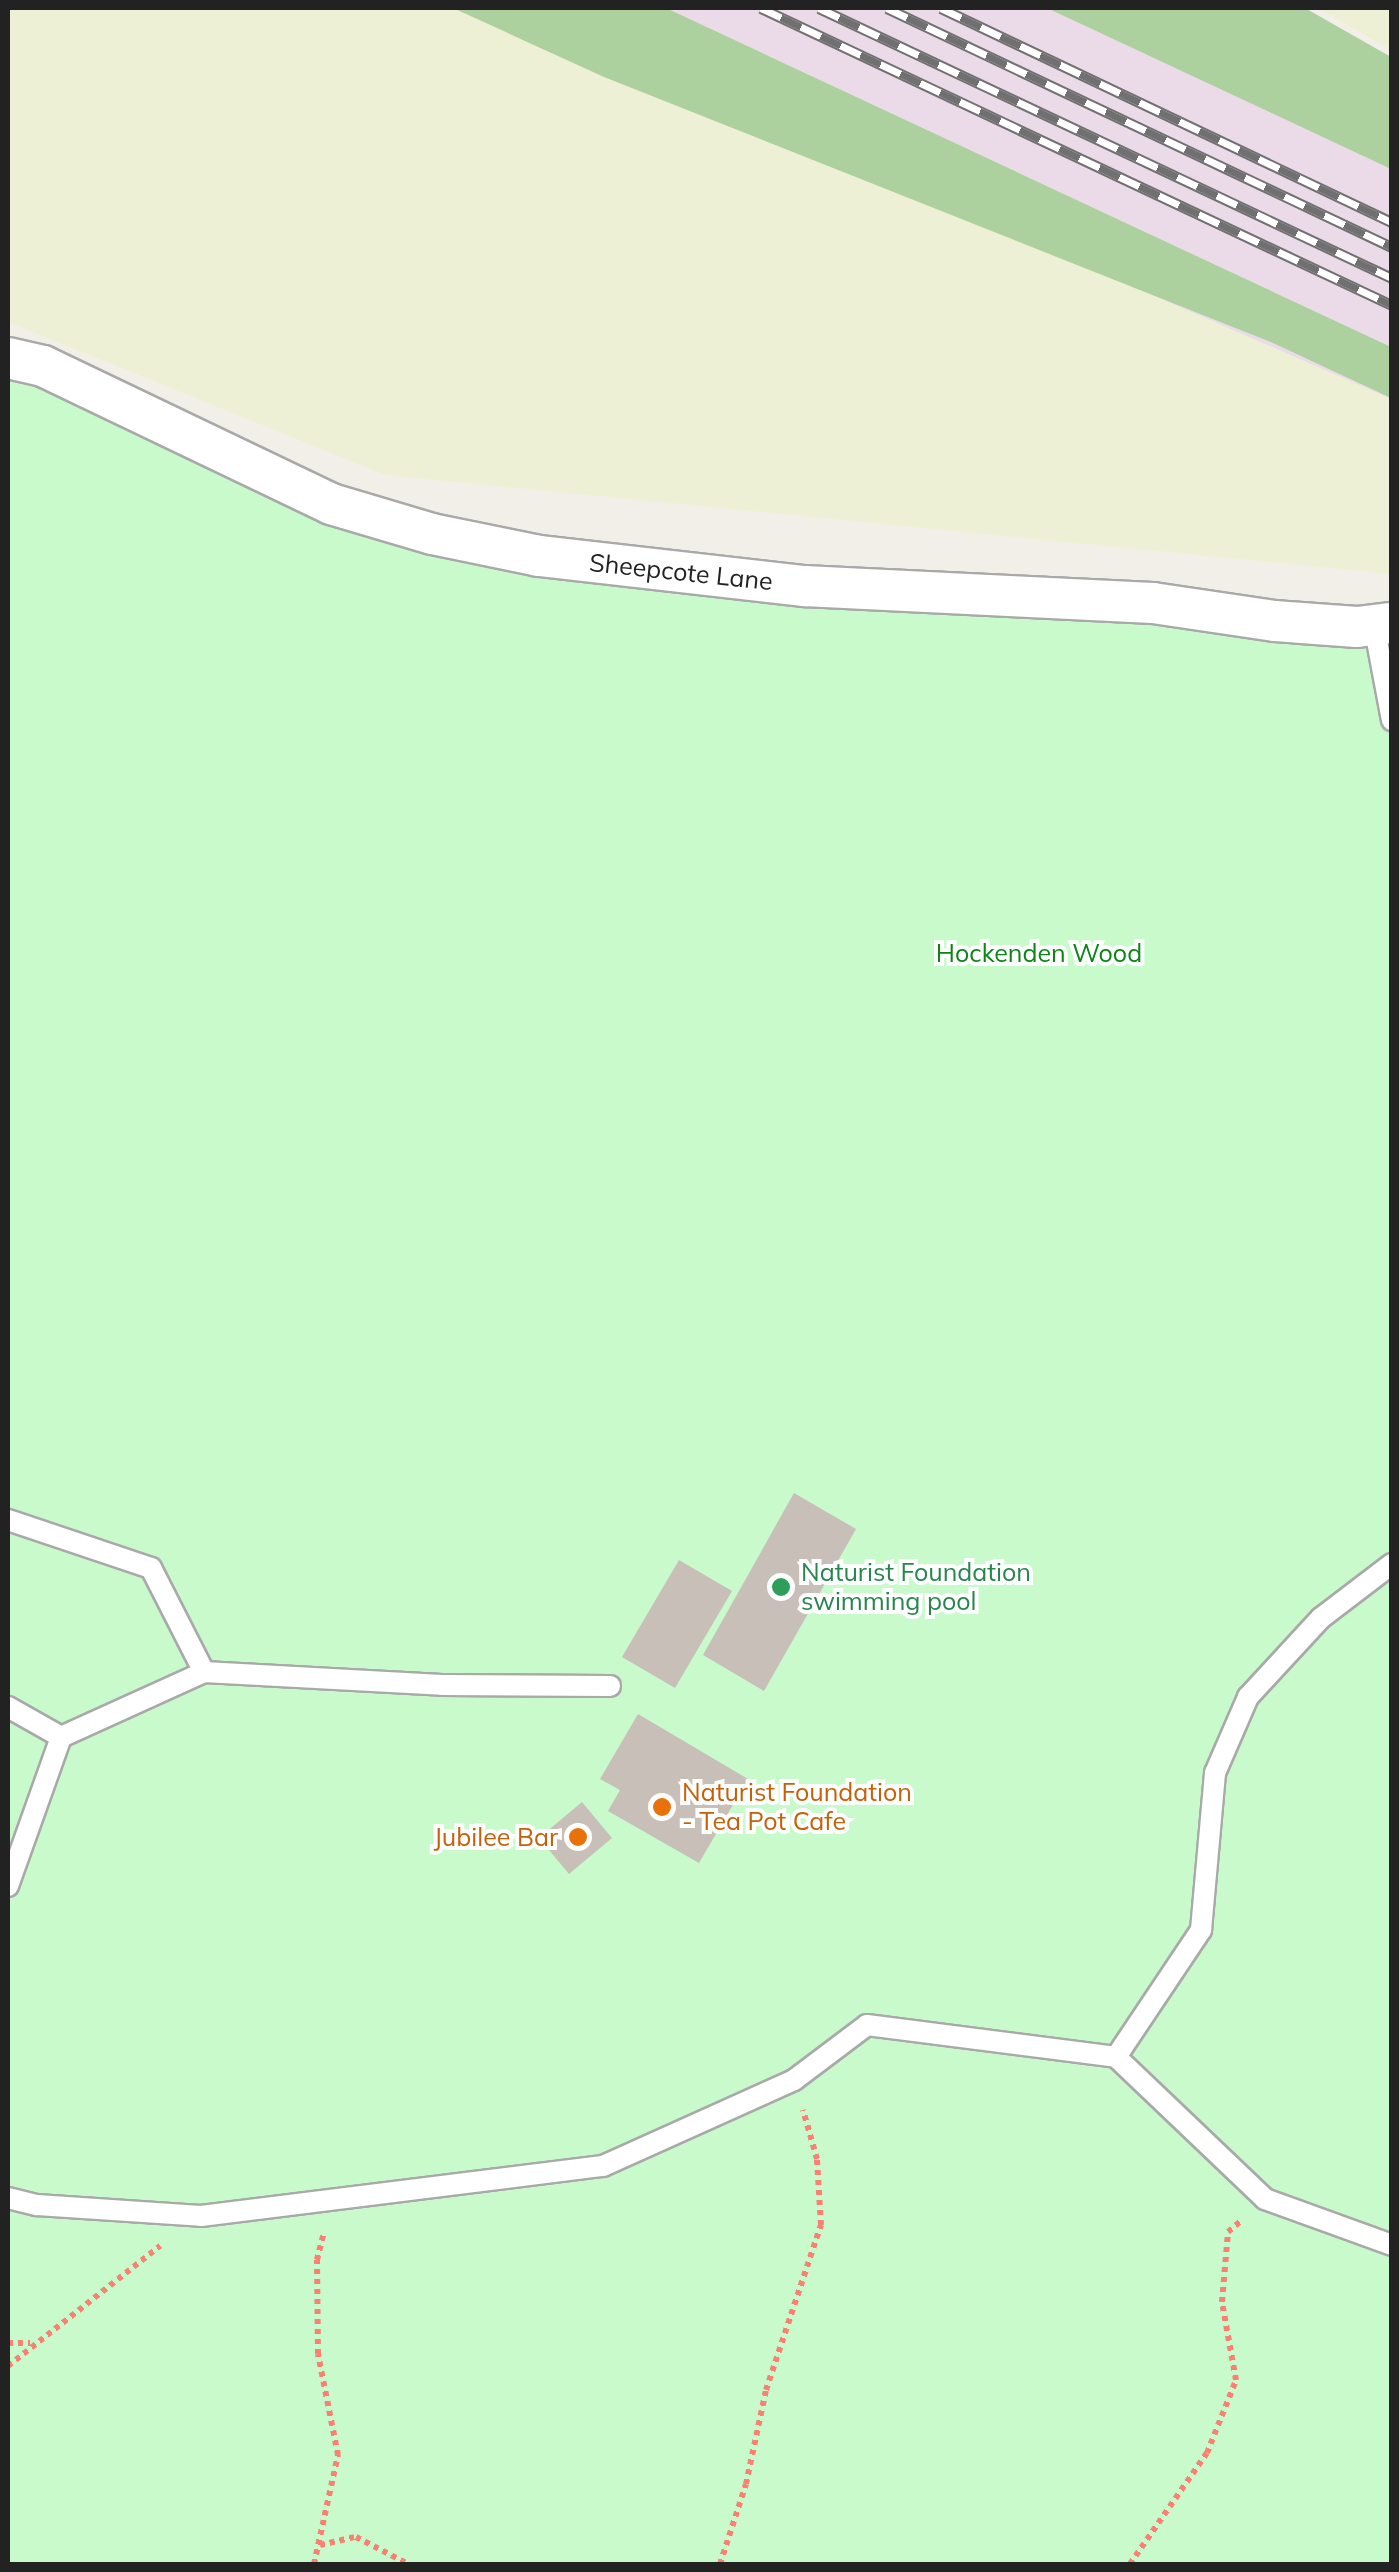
<!DOCTYPE html>
<style>
body{margin:0}
#map{position:relative;width:1399px;height:2572px;overflow:hidden;background:#f2efe9;font-family:Mulish,sans-serif}
div>[style]{position:absolute}
.industrial>*{inset:0;background:#ebdbe8}
.farmland>*{inset:0;background:#eef0d5}
.forest>*{inset:0;background:#add19e}
.park>*{inset:0;background:#c8facc}
.building>*{inset:0;background:#c7bfb8}
.path>*{height:6px;margin-top:-3px;transform-origin:0;background:repeating-linear-gradient(90deg,#fa8072 0 5px,transparent 0 10px)}
.roads{filter:drop-shadow(2px 0 #a9a9a9) drop-shadow(-2px 0 #a9a9a9) drop-shadow(0 2px #a9a9a9) drop-shadow(0 -2px #a9a9a9)}
.service>*{height:20px;margin:-10px;padding:0 10px;transform-origin:10px;border-radius:10px;background:#fff}
.minor>*{height:40px;margin:-20px;padding:0 20px;transform-origin:20px;border-radius:20px;background:#fff}
.rail>*{height:11px;margin-top:-5.5px;transform-origin:0;background:repeating-linear-gradient(90deg,#fff 0 22px,#707070 0 44px);box-sizing:border-box;border-block:2px solid #707070}
.dots>*{width:28px;height:28px;translate:-50% -50%;box-sizing:border-box;border:5px solid #fff;border-radius:50%}
span{translate:-50% -50%;white-space:nowrap;text-align:center;line-height:1.15;-webkit-text-stroke:8px #fff;paint-order:stroke}
.street-label{font-size:25px;color:#222}
.park-label{font-size:25px;color:#0c8416}
.leisure-label{font-size:25px;color:#27864d}
.left{translate:0 -50%;text-align:left}
.food-label{font-size:25px;color:#c56008}
.right{translate:-100% -50%;text-align:right}
.frame{position:absolute;inset:0;border:10px solid #222;pointer-events:none}
</style>
<div id="map">
<div class="industrial">
<i style="clip-path:polygon(494px 8px,1147px 8px,1391px 142px,1391px 399px)"></i>
</div>
<div class="farmland">
<i style="clip-path:polygon(8px 8px,494px 8px,1391px 399px,1391px 574px,385px 475px,8px 322px)"></i>
<i style="clip-path:polygon(1317px 8px,1391px 8px,1391px 50px)"></i>
</div>
<div class="forest">
<i style="clip-path:polygon(453px 8px,666px 8px,1391px 347px,1391px 398px,1273px 343px,604px 77px)"></i>
<i style="clip-path:polygon(1047px 8px,1305px 8px,1391px 57px,1391px 169px)"></i>
</div>
<div class="park">
<i style="clip-path:polygon(8px 367px,431px 543px,1391px 629px,1391px 2564px,8px 2564px)"></i>
</div>
<div class="building">
<i style="clip-path:polygon(794px 1493px,856px 1529px,764px 1691px,703px 1655px)"></i>
<i style="clip-path:polygon(679px 1560px,732px 1591px,675px 1688px,622px 1657px)"></i>
<i style="clip-path:polygon(638px 1714px,748px 1779px,699px 1863px,608px 1811px,620px 1790px,600px 1779px)"></i>
<i style="clip-path:polygon(582px 1802px,612px 1838px,569px 1874px,539px 1838px)"></i>
</div>
<div class="path">
<i style="left:8px;top:2343px;width:22px"></i>
<i style="left:8px;top:2366px;width:194px;rotate:-38.3deg"></i>
<i style="left:320px;top:2545px;width:37px;rotate:-13deg"></i>
<i style="left:356px;top:2537px;width:59px;rotate:27.4deg"></i>
<i style="left:314px;top:2564px;width:112px;rotate:-77.6deg"></i>
<i style="left:338px;top:2455px;width:103px;rotate:-101.2deg"></i>
<i style="left:318px;top:2354px;width:94px;rotate:-90.6deg"></i>
<i style="left:317px;top:2260px;width:29px;rotate:-76deg"></i>
<i style="left:720px;top:2564px;width:84px;rotate:-72deg"></i>
<i style="left:746px;top:2484px;width:96px;rotate:-78deg"></i>
<i style="left:766px;top:2390px;width:174px;rotate:-71.6deg"></i>
<i style="left:821px;top:2225px;width:66px;rotate:-93.5deg"></i>
<i style="left:817px;top:2159px;width:51px;rotate:-105.9deg"></i>
<i style="left:1130px;top:2564px;width:135px;rotate:-55.3deg"></i>
<i style="left:1207px;top:2453px;width:79px;rotate:-68.3deg"></i>
<i style="left:1236px;top:2380px;width:79px;rotate:-100.2deg"></i>
<i style="left:1222px;top:2302px;width:70px;rotate:-85.1deg"></i>
<i style="left:1228px;top:2232px;width:18px;rotate:-41deg"></i>
</div>
<div class="roads">
<div class="service">
<i style="left:1374px;top:625px;width:97px;rotate:79.3deg"></i>
<i style="left:8px;top:1520px;width:151px;rotate:18.6deg"></i>
<i style="left:151px;top:1568px;width:117px;rotate:63deg"></i>
<i style="left:8px;top:1707px;width:61px;rotate:29.5deg"></i>
<i style="left:8px;top:1886px;width:158px;rotate:-70.4deg"></i>
<i style="left:61px;top:1737px;width:157px;rotate:-24.4deg"></i>
<i style="left:204px;top:1672px;width:238px;rotate:3.1deg"></i>
<i style="left:442px;top:1685px;width:168px;rotate:0.3deg"></i>
<i style="left:1116px;top:2057px;width:153px;rotate:-56.2deg"></i>
<i style="left:1201px;top:1930px;width:158px;rotate:-84.9deg"></i>
<i style="left:1215px;top:1773px;width:83px;rotate:-66.5deg"></i>
<i style="left:1248px;top:1697px;width:108px;rotate:-47.3deg"></i>
<i style="left:1321px;top:1618px;width:89px;rotate:-37.3deg"></i>
<i style="left:8px;top:2198px;width:30px;rotate:14deg"></i>
<i style="left:37px;top:2205px;width:164px;rotate:3.8deg"></i>
<i style="left:201px;top:2216px;width:405px;rotate:-7.1deg"></i>
<i style="left:603px;top:2166px;width:209px;rotate:-24.2deg"></i>
<i style="left:794px;top:2080px;width:91px;rotate:-37deg"></i>
<i style="left:867px;top:2025px;width:251px;rotate:7.3deg"></i>
<i style="left:1116px;top:2057px;width:206px;rotate:43.6deg"></i>
<i style="left:1265px;top:2199px;width:135px;rotate:19.9deg"></i>
</div>
<div class="minor">
<i style="left:8px;top:358px;width:36px;rotate:13deg"></i>
<i style="left:43px;top:366px;width:319px;rotate:25.6deg"></i>
<i style="left:331px;top:504px;width:105px;rotate:16.5deg"></i>
<i style="left:432px;top:534px;width:109px;rotate:11.6deg"></i>
<i style="left:539px;top:556px;width:267px;rotate:6.5deg"></i>
<i style="left:804px;top:586px;width:349px;rotate:2.8deg"></i>
<i style="left:1153px;top:603px;width:123px;rotate:8.4deg"></i>
<i style="left:1275px;top:621px;width:82px;rotate:4.2deg"></i>
<i style="left:1357px;top:627px;width:35px;rotate:-7deg"></i>
</div>
</div>
<div class="rail">
<i style="left:761px;top:8px;width:697px;rotate:25.21deg"></i>
<i style="left:819px;top:8px;width:633px;rotate:25.23deg"></i>
<i style="left:887px;top:8px;width:559px;rotate:25.33deg"></i>
<i style="left:941px;top:8px;width:499px;rotate:25.4deg"></i>
</div>
<div class="dots">
<i style="left:781px;top:1587px;background:#2e9e5b"></i>
<i style="left:662px;top:1807px;background:#e8710a"></i>
<i style="left:578px;top:1837px;background:#e8710a"></i>
</div>
<div class="street-label">
<span style="left:681px;top:572px;rotate:6deg">Sheepcote Lane</span>
</div>
<div class="park-label">
<span style="left:1039px;top:953px">Hockenden Wood</span>
</div>
<div class="leisure-label">
<span class="left" style="left:801px;top:1587px">Naturist Foundation<br>swimming pool</span>
</div>
<div class="food-label">
<span class="left" style="left:682px;top:1807px">Naturist Foundation<br>- Tea Pot Cafe</span>
<span class="right" style="left:558px;top:1837px">Jubilee Bar</span>
</div>
<div class="frame"></div>
</div>
